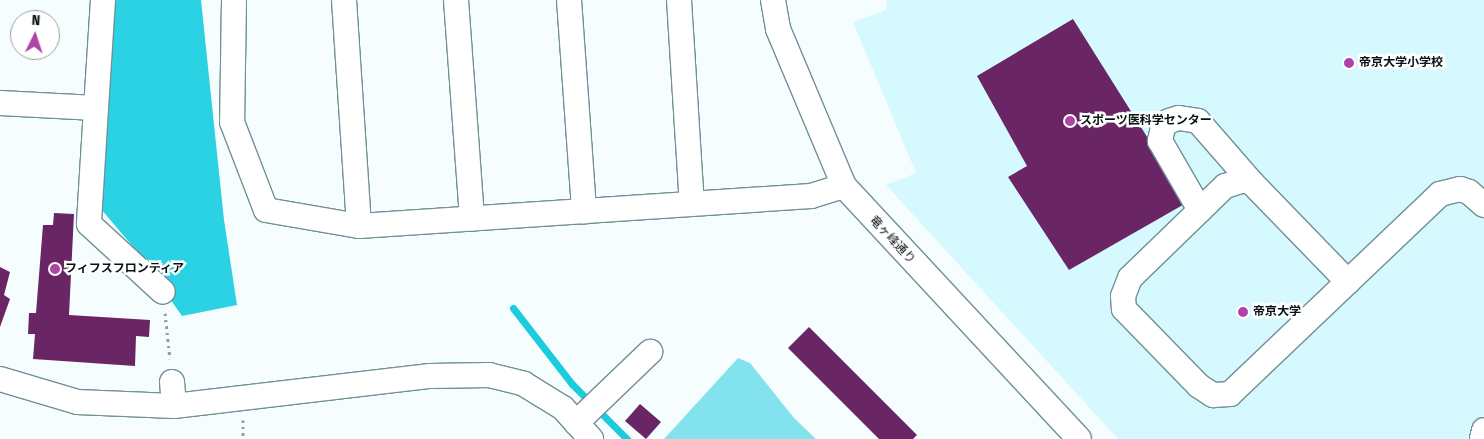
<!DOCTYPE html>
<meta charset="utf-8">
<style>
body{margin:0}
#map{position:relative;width:1484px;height:439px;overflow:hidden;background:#f6fdfe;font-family:"Fira Sans Condensed","Noto Sans JP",sans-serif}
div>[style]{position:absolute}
.built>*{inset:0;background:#d5f9fe}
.green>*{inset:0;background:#82e2ee}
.forest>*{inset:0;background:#2bd2e3}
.stream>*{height:7px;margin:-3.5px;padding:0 3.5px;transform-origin:3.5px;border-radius:3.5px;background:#1ccbdc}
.building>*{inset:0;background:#6a2565}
.path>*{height:3px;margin-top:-1.5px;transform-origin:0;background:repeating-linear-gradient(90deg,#949d9e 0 2.5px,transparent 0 6.5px)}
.roads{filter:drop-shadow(1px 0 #709195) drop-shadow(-1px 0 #709195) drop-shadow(0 1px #709195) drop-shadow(0 -1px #709195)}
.minor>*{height:24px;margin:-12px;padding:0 12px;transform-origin:12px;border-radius:12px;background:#fff}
.dots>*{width:14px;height:14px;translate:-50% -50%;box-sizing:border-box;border:2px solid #fff;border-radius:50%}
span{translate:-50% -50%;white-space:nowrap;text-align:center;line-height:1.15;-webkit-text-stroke:5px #fff;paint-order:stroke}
.poi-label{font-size:12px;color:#061214;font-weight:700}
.left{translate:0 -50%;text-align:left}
.street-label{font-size:12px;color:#061214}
.north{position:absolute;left:10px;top:10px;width:50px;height:50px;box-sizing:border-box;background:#fff;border:1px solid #9ba0a1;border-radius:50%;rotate:4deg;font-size:14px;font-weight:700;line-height:20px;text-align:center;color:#061214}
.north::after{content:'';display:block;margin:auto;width:18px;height:22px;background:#ae44a5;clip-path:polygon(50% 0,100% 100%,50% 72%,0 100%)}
</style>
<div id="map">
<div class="built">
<i style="clip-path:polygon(887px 0,1484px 0,1484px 439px,1118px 439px,886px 185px,916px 173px,853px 22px,886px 10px)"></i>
</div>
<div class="green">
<i style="clip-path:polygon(738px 358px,750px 363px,794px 418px,816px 439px,664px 439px)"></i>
</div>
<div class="forest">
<i style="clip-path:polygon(113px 0,201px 0,224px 220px,237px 305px,182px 316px,135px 249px,95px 202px)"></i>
</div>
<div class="stream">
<i style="left:513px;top:308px;width:96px;rotate:52.2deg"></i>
<i style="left:572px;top:384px;width:78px;rotate:45deg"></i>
</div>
<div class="building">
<i style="clip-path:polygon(1073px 19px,1188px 202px,1069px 270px,1008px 177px,1027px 166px,977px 76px)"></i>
<i style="clip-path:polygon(54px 213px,74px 214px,69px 315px,150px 320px,149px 337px,136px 336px,135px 366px,33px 359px,35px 334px,28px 334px,29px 313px,36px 313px,43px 225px,53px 225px)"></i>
<i style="clip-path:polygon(0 267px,10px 272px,4px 295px,10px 299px,0 327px)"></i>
<i style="clip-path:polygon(809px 327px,917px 435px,913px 439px,879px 439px,788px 348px)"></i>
<i style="clip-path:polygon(640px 404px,661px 422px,646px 439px,625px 421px)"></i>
</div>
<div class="path">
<i style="left:165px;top:313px;width:46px;rotate:83.8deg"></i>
<i style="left:243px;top:420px;width:19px;rotate:90deg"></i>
</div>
<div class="roads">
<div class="minor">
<i style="left:234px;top:0;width:122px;rotate:90.9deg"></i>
<i style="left:232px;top:122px;width:94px;rotate:68.9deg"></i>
<i style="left:266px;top:210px;width:94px;rotate:9.8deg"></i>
<i style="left:359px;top:226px;width:453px;rotate:-3.8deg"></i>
<i style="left:811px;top:196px;width:34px;rotate:-17deg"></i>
<i style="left:344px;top:0;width:226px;rotate:86.2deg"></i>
<i style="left:456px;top:0;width:219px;rotate:85.8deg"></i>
<i style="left:569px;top:0;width:212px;rotate:85.9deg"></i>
<i style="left:679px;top:0;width:204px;rotate:86.4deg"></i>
<i style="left:773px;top:0;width:29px;rotate:80deg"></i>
<i style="left:778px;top:29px;width:170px;rotate:67.2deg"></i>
<i style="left:844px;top:186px;width:345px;rotate:47.1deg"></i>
<i style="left:0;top:103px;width:96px;rotate:3deg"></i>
<i style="left:96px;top:108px;width:108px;rotate:-86.3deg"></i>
<i style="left:96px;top:108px;width:116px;rotate:93.5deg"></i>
<i style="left:89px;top:224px;width:100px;rotate:42.6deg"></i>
<i style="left:1200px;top:210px;width:80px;rotate:-120.1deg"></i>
<i style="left:1160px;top:141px;width:14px;rotate:-78deg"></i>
<i style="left:1163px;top:127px;width:8px;rotate:-45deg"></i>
<i style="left:1169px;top:121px;width:10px;rotate:-17deg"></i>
<i style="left:1179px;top:118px;width:19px;rotate:9deg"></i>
<i style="left:1198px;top:121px;width:82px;rotate:48.9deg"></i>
<i style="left:1348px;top:282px;width:138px;rotate:-134.1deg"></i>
<i style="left:1252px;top:183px;width:9px;rotate:-159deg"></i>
<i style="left:1244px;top:180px;width:20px;rotate:162deg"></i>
<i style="left:1225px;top:186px;width:132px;rotate:135.9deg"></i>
<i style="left:1130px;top:278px;width:19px;rotate:111deg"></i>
<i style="left:1123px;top:296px;width:13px;rotate:86deg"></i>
<i style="left:1124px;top:309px;width:107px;rotate:45.8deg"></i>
<i style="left:1199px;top:386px;width:17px;rotate:33deg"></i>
<i style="left:1213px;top:395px;width:17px;rotate:-3deg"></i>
<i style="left:1230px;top:394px;width:290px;rotate:-43.6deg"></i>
<i style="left:1440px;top:194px;width:21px;rotate:-14deg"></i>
<i style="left:1460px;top:189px;width:9px;rotate:18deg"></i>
<i style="left:1469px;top:192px;width:20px;rotate:41deg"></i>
<i style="left:0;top:379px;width:80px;rotate:16.6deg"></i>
<i style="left:77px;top:402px;width:97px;rotate:2.4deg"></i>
<i style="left:174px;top:406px;width:258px;rotate:-6.7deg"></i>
<i style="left:430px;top:376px;width:59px;rotate:-1deg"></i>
<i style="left:489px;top:375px;width:36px;rotate:14deg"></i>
<i style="left:524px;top:384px;width:46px;rotate:31.6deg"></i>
<i style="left:563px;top:408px;width:42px;rotate:47.9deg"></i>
<i style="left:172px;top:382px;width:24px;rotate:85deg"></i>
<i style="left:576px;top:423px;width:103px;rotate:-43.8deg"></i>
<i style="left:1482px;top:439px;width:9px;rotate:-77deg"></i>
</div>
</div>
<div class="dots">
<i style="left:1349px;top:63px;background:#ae44a5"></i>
<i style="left:1070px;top:121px;background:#ae44a5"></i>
<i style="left:55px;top:269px;background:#ae44a5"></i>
<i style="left:1243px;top:312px;background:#ae44a5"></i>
</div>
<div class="poi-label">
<span class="left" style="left:1359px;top:63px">帝京大学小学校</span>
<span class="left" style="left:1080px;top:121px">スポーツ医科学センター</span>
<span class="left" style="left:65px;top:269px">フィフスフロンティア</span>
<span class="left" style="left:1253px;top:312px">帝京大学</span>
</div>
<div class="street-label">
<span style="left:892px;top:240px;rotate:47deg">竜ヶ峰通り</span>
</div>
<div class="north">N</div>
</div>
